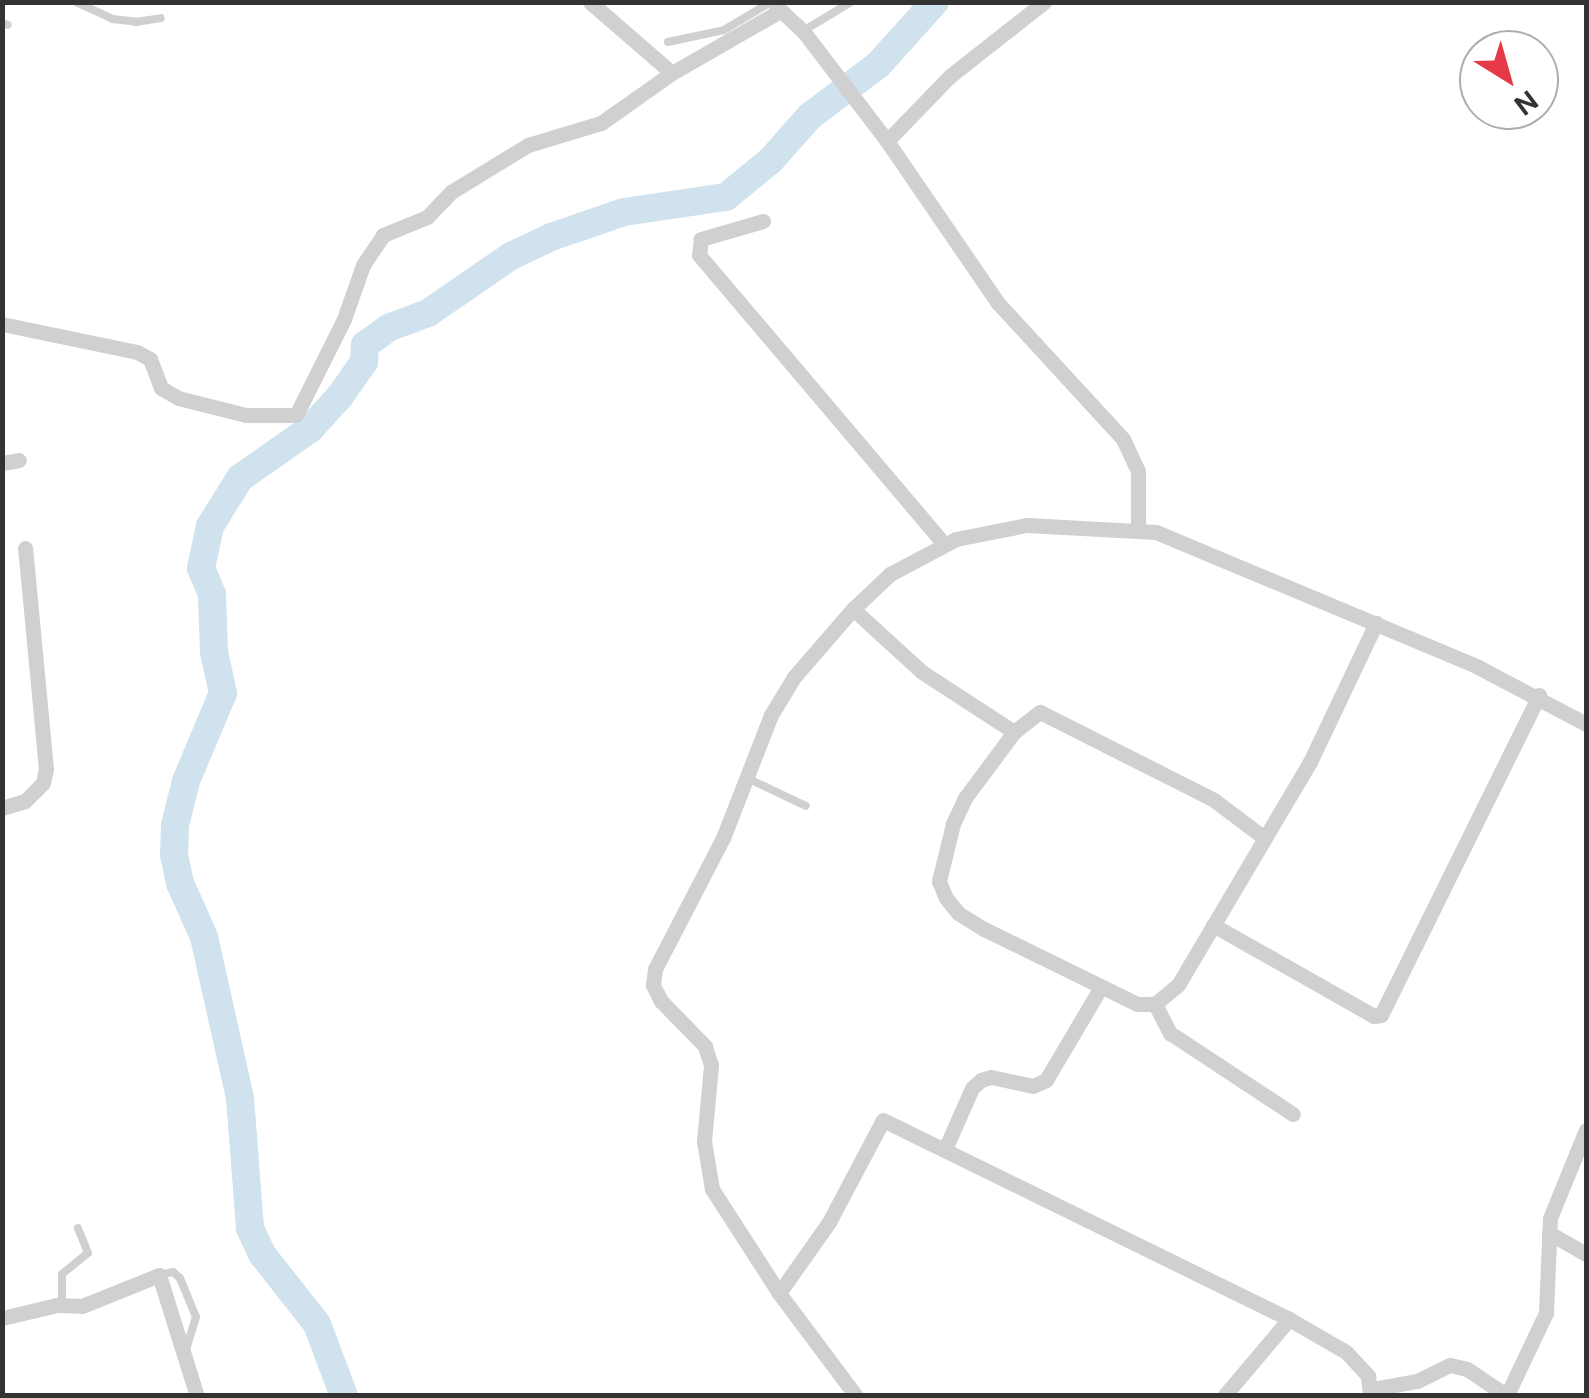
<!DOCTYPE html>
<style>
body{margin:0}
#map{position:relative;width:1589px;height:1398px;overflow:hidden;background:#fff;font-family:"DM Sans",sans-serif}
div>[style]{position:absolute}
.river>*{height:28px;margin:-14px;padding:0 14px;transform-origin:14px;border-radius:14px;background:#cfe2ee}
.lane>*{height:8px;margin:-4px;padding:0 4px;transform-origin:4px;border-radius:4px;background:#d0d0d0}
.street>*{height:15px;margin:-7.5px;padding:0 7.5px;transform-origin:7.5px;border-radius:7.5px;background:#d0d0d0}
span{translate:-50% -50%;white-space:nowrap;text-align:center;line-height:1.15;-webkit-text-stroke:10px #fff;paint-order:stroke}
.frame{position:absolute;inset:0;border:5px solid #333;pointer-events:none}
.north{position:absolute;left:1459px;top:30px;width:100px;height:100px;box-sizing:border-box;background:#fff;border:2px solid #adadad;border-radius:50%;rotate:143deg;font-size:28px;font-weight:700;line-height:40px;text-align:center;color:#333}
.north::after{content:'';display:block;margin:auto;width:35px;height:45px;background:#e63946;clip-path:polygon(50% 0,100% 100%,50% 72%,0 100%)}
</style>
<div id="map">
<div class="river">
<i style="left:344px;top:1396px;width:77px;rotate:-110.6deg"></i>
<i style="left:317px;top:1324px;width:89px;rotate:-128.2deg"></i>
<i style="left:262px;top:1254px;width:29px;rotate:-115deg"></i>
<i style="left:250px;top:1228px;width:130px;rotate:-94.4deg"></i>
<i style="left:240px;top:1098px;width:165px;rotate:-102.6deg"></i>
<i style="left:204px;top:937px;width:59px;rotate:-114deg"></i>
<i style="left:180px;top:883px;width:29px;rotate:-102deg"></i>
<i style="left:174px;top:855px;width:30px;rotate:-88deg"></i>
<i style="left:175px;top:825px;width:45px;rotate:-76deg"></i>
<i style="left:186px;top:781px;width:95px;rotate:-67.2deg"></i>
<i style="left:223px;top:693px;width:42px;rotate:-102.4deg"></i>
<i style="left:214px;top:652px;width:58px;rotate:-92deg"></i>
<i style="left:212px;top:594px;width:28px;rotate:-113deg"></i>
<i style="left:201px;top:568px;width:43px;rotate:-77.9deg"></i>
<i style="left:210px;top:526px;width:57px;rotate:-58deg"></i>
<i style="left:240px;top:478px;width:85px;rotate:-35deg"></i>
<i style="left:310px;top:429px;width:45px;rotate:-47.7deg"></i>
<i style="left:340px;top:396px;width:42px;rotate:-54.8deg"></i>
<i style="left:364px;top:362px;width:17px;rotate:-87deg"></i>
<i style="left:365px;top:345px;width:29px;rotate:-36deg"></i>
<i style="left:388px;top:328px;width:43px;rotate:-20.6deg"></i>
<i style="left:428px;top:313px;width:101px;rotate:-34.5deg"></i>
<i style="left:511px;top:256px;width:44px;rotate:-25.4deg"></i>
<i style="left:551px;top:237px;width:77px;rotate:-18.9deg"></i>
<i style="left:624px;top:212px;width:103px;rotate:-8.4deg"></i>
<i style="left:726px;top:197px;width:58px;rotate:-39.4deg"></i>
<i style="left:771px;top:160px;width:59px;rotate:-48.4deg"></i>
<i style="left:810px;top:116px;width:85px;rotate:-36.9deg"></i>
<i style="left:878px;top:65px;width:85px;rotate:-47.9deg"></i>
</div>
<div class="lane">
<i style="left:76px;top:2px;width:41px;rotate:24.7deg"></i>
<i style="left:113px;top:19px;width:23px;rotate:7deg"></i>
<i style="left:136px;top:22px;width:25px;rotate:-9deg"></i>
<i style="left:2px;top:23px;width:6px;rotate:18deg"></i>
<i style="left:803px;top:31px;width:56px;rotate:-31.1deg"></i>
<i style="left:668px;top:42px;width:57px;rotate:-12.1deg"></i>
<i style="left:724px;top:30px;width:55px;rotate:-30.8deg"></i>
<i style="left:747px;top:778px;width:65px;rotate:25.4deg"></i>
<i style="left:159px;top:1275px;width:14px;rotate:-12deg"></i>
<i style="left:173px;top:1272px;width:9px;rotate:41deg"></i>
<i style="left:180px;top:1278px;width:42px;rotate:67.7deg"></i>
<i style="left:196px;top:1317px;width:34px;rotate:107deg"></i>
<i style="left:62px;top:1306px;width:32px;rotate:-90deg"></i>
<i style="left:62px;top:1274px;width:33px;rotate:-39deg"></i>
<i style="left:88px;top:1253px;width:27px;rotate:-112deg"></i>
</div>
<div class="street">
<i style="left:590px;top:2px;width:108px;rotate:40.9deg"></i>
<i style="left:776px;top:6px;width:37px;rotate:43deg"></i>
<i style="left:803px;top:31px;width:138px;rotate:52.6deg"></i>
<i style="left:887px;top:141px;width:196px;rotate:55.6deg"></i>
<i style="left:998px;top:303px;width:185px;rotate:47.4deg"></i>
<i style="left:1123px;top:439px;width:35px;rotate:65deg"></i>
<i style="left:1138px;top:471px;width:59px;rotate:90deg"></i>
<i style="left:887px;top:141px;width:91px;rotate:-45.9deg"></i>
<i style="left:950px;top:76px;width:120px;rotate:-38.2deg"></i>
<i style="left:763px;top:221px;width:65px;rotate:163.8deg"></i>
<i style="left:701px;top:239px;width:16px;rotate:97deg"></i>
<i style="left:699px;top:255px;width:379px;rotate:49.7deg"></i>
<i style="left:2px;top:324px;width:138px;rotate:11.7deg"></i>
<i style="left:137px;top:352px;width:15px;rotate:28deg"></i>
<i style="left:150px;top:359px;width:31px;rotate:69deg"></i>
<i style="left:161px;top:388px;width:20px;rotate:30deg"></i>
<i style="left:178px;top:398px;width:70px;rotate:14deg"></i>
<i style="left:246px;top:415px;width:50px"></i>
<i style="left:296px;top:415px;width:107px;rotate:-63.4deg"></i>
<i style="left:344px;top:319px;width:57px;rotate:-70.6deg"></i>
<i style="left:363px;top:265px;width:36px;rotate:-56deg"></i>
<i style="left:383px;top:235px;width:48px;rotate:-22.2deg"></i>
<i style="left:427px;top:217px;width:35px;rotate:-46deg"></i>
<i style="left:451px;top:192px;width:90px;rotate:-31.4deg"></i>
<i style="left:528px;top:145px;width:76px;rotate:-16.8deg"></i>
<i style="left:601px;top:123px;width:87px;rotate:-35.2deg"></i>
<i style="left:672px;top:73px;width:125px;rotate:-29.9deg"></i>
<i style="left:2px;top:463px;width:17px;rotate:-10deg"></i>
<i style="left:853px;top:609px;width:51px;rotate:-43.4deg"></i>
<i style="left:890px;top:574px;width:75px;rotate:-27.9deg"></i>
<i style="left:956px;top:539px;width:72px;rotate:-11.2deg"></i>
<i style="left:1027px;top:525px;width:129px;rotate:3.1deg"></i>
<i style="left:1156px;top:532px;width:349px;rotate:22.7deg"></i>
<i style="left:1478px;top:667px;width:122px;rotate:27.8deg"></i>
<i style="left:1014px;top:732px;width:82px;rotate:126.6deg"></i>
<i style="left:965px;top:798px;width:29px;rotate:115deg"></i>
<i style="left:953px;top:824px;width:59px;rotate:103.8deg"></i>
<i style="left:939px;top:881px;width:18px;rotate:68deg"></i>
<i style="left:946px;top:898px;width:19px;rotate:51deg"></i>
<i style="left:958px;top:913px;width:31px;rotate:32deg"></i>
<i style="left:984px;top:929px;width:170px;rotate:26.1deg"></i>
<i style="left:1137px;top:1004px;width:18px"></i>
<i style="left:1155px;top:1004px;width:30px;rotate:-40deg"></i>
<i style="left:1178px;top:985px;width:259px;rotate:-59.4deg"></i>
<i style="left:1310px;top:762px;width:154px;rotate:-64.6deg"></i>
<i style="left:2px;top:808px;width:24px;rotate:-17deg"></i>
<i style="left:25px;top:801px;width:25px;rotate:-45deg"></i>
<i style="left:43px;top:783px;width:14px;rotate:-78deg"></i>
<i style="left:46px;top:769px;width:222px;rotate:-95.4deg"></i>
<i style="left:1213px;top:925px;width:185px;rotate:29.5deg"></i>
<i style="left:1374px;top:1016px;width:7px;rotate:-8deg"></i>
<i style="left:1381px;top:1015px;width:357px;rotate:-63.7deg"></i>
<i style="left:1155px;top:1004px;width:33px;rotate:63deg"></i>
<i style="left:1170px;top:1033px;width:147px;rotate:33.4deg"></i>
<i style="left:946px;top:1147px;width:64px;rotate:-66.2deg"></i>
<i style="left:972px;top:1088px;width:12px;rotate:-42deg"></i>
<i style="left:981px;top:1080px;width:10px;rotate:-17deg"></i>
<i style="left:991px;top:1077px;width:43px;rotate:12.1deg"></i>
<i style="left:1033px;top:1086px;width:14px;rotate:-25deg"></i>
<i style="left:1046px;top:1080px;width:108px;rotate:-59.4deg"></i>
<i style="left:1549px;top:1233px;width:43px;rotate:29.6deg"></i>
<i style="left:779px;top:1293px;width:87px;rotate:-54.8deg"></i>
<i style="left:829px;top:1222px;width:115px;rotate:-62.1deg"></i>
<i style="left:883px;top:1120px;width:452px;rotate:26.1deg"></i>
<i style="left:2px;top:1318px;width:57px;rotate:-13.3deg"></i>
<i style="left:57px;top:1305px;width:25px;rotate:2deg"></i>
<i style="left:82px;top:1306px;width:83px;rotate:-21.9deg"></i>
<i style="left:159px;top:1275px;width:127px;rotate:72.6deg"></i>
<i style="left:1373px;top:1389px;width:45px;rotate:-10.3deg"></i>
<i style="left:1417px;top:1381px;width:37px;rotate:-26deg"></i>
<i style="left:1450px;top:1365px;width:17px;rotate:13deg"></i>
<i style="left:1467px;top:1369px;width:48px;rotate:34deg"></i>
<i style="left:1507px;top:1395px;width:91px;rotate:-64.6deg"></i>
<i style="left:1546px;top:1313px;width:95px;rotate:-87.6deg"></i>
<i style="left:1550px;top:1218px;width:95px;rotate:-67.8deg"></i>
<i style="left:856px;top:1396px;width:129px;rotate:-126.8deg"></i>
<i style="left:779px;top:1293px;width:124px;rotate:-122.8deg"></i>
<i style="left:712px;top:1189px;width:49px;rotate:-99.5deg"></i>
<i style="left:704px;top:1141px;width:76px;rotate:-84.7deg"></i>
<i style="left:711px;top:1065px;width:20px;rotate:-108deg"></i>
<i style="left:705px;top:1046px;width:63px;rotate:-134.4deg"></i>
<i style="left:661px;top:1001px;width:18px;rotate:-117deg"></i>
<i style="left:653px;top:985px;width:16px;rotate:-83deg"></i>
<i style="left:655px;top:969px;width:148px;rotate:-62.6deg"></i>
<i style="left:723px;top:838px;width:132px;rotate:-68.7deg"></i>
<i style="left:771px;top:715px;width:44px;rotate:-58.8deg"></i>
<i style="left:794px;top:677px;width:90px;rotate:-49.1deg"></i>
<i style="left:853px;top:609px;width:93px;rotate:42.4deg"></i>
<i style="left:922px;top:672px;width:110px;rotate:33.1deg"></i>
<i style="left:1014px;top:732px;width:33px;rotate:-38deg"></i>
<i style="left:1040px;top:712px;width:195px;rotate:26.8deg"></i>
<i style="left:1214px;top:800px;width:61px;rotate:37.1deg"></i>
<i style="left:1224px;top:1396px;width:101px;rotate:-49.8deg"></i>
<i style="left:1289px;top:1319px;width:66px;rotate:30.1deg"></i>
<i style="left:1346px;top:1352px;width:33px;rotate:47deg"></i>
<i style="left:1368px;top:1376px;width:20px;rotate:84deg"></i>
</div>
<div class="frame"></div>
<div class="north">N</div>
</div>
